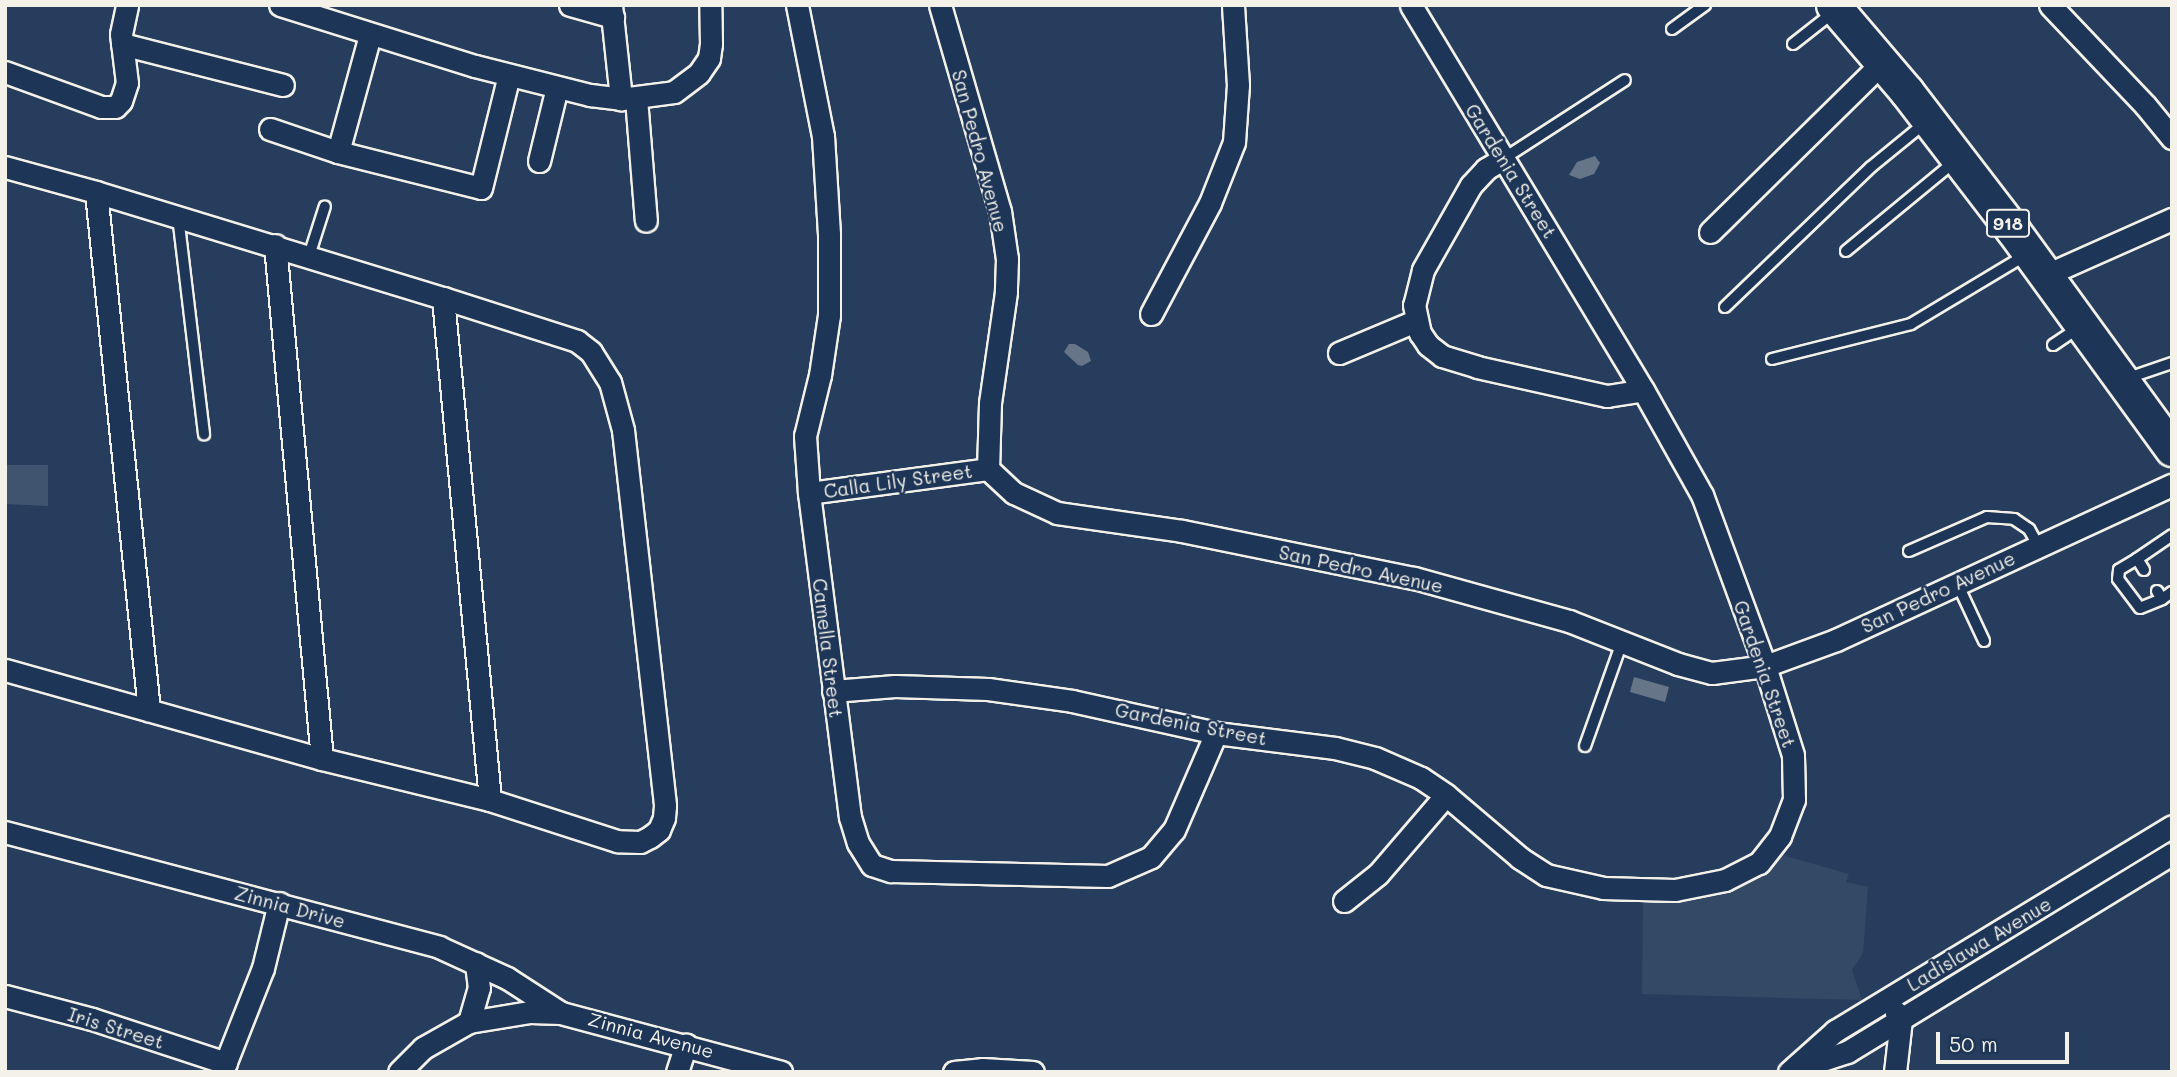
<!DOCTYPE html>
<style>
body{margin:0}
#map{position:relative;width:2177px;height:1077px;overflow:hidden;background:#263d5d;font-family:Mali,sans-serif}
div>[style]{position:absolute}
.built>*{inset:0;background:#334966}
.green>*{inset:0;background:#40546f}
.water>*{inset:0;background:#677588}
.roads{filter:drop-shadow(2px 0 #f4f1e8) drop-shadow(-2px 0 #f4f1e8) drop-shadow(0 2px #f4f1e8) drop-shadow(0 -2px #f4f1e8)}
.lane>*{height:10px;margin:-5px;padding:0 5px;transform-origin:5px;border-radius:5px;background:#1d3557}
.street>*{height:21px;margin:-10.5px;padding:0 10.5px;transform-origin:10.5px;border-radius:10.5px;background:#1d3557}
.primary>*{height:33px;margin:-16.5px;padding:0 16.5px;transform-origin:16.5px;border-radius:16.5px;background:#1d3557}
span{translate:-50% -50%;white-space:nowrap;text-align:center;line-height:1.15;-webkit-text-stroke:5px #1d3557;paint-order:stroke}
.shield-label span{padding:2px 5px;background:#1d3557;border:2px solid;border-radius:5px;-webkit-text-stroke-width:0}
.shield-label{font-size:18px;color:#f4f1e8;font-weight:700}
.street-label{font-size:19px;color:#f4f1e8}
.frame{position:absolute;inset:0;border:7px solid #f4f1e8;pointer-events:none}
.scale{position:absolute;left:1936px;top:1032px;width:133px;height:32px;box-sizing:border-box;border:4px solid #f4f1e8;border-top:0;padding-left:9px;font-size:21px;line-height:24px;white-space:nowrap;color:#f4f1e8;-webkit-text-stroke:5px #1d3557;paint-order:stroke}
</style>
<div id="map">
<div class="built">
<i style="clip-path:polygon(1779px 854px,1849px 874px,1846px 882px,1868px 887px,1863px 953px,1852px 970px,1862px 1000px,1642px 994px,1643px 902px,1717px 896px,1767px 869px)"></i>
</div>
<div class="green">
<i style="clip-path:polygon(5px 465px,48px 465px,48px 506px,5px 504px)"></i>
</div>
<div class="water">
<i style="clip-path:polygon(1595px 156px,1600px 163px,1594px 174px,1580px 179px,1569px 175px,1577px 162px)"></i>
<i style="clip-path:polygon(1069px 344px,1075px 344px,1088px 352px,1091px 361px,1082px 366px,1078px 365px,1064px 352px)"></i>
<i style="clip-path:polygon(1634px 677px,1669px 687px,1665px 702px,1630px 692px)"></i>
</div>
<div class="roads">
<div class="lane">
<i style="left:1672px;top:29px;width:41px;rotate:-36deg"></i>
<i style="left:1793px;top:44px;width:53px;rotate:-38.2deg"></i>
<i style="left:1503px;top:159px;width:145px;rotate:-32.9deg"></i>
<i style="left:178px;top:216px;width:220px;rotate:83.2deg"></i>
<i style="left:1846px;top:251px;width:141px;rotate:-39.5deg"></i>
<i style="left:309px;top:256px;width:52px;rotate:-72.3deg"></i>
<i style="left:1725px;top:307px;width:202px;rotate:-43.8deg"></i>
<i style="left:1871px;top:167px;width:71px;rotate:-39.3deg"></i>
<i style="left:2053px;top:345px;width:32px;rotate:-34deg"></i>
<i style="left:1772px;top:359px;width:143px;rotate:-14.1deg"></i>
<i style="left:1911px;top:324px;width:134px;rotate:-31deg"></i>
<i style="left:2125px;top:379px;width:50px;rotate:-18.8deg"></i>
<i style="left:1909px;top:551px;width:85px;rotate:-23.6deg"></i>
<i style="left:1987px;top:517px;width:27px;rotate:4deg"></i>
<i style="left:2014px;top:519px;width:18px;rotate:34deg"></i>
<i style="left:2029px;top:529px;width:18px;rotate:61deg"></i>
<i style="left:2137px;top:559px;width:21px;rotate:149deg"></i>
<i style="left:2119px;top:570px;width:9px;rotate:96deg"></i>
<i style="left:2118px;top:579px;width:36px;rotate:53deg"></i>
<i style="left:2140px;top:608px;width:24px;rotate:-22deg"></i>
<i style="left:2144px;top:570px;width:13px;rotate:-122deg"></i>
<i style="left:2137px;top:559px;width:42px;rotate:-34.4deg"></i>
<i style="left:1957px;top:583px;width:64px;rotate:65deg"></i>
<i style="left:2157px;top:591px;width:9px;rotate:58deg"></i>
<i style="left:2162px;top:599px;width:12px;rotate:-35deg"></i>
<i style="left:1585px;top:746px;width:110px;rotate:-70.4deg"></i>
</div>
<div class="street">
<i style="left:280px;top:5px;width:204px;rotate:17.4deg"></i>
<i style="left:475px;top:66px;width:119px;rotate:14.2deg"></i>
<i style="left:590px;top:95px;width:31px;rotate:7deg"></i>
<i style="left:621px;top:99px;width:53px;rotate:-7.5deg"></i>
<i style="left:674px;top:92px;width:31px;rotate:-37deg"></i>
<i style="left:699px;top:73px;width:18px;rotate:-56deg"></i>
<i style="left:709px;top:58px;width:14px;rotate:-82deg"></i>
<i style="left:711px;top:44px;width:39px;rotate:-91deg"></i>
<i style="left:570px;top:5px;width:45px;rotate:15.6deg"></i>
<i style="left:611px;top:5px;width:95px;rotate:83.9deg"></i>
<i style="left:797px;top:5px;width:134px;rotate:78.8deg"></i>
<i style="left:823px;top:136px;width:98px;rotate:86.5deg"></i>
<i style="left:829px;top:234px;width:81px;rotate:90deg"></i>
<i style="left:829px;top:315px;width:61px;rotate:98.5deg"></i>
<i style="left:820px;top:375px;width:63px;rotate:103.8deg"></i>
<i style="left:805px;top:436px;width:57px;rotate:86deg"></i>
<i style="left:809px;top:493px;width:327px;rotate:82.8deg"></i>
<i style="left:850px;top:817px;width:27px;rotate:73deg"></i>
<i style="left:858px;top:843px;width:26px;rotate:58deg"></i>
<i style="left:872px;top:865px;width:20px;rotate:18deg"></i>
<i style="left:891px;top:871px;width:217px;rotate:1.3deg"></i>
<i style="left:1108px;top:876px;width:47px;rotate:-23.8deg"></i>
<i style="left:1151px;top:857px;width:35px;rotate:-50deg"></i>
<i style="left:1174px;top:830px;width:106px;rotate:-66.6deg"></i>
<i style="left:940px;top:5px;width:215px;rotate:73.8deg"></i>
<i style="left:1000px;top:211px;width:49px;rotate:81.7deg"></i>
<i style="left:1007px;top:259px;width:33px;rotate:92deg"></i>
<i style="left:1006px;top:292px;width:112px;rotate:98.2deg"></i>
<i style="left:990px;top:403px;width:66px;rotate:91.7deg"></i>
<i style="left:988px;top:469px;width:35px;rotate:43deg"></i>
<i style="left:1014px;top:493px;width:47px;rotate:24.9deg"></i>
<i style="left:1057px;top:513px;width:126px;rotate:8.2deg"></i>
<i style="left:1182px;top:531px;width:237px;rotate:11.5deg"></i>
<i style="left:1414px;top:578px;width:161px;rotate:15.5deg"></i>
<i style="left:1569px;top:621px;width:117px;rotate:21.5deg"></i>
<i style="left:1678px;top:664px;width:35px;rotate:15deg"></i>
<i style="left:1712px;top:673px;width:53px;rotate:-7.5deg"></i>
<i style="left:1765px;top:666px;width:76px;rotate:-20.1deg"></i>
<i style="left:1836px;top:640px;width:370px;rotate:-24.8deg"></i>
<i style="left:2050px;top:5px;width:138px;rotate:46.5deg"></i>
<i style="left:2145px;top:105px;width:43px;rotate:50.7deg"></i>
<i style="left:122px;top:44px;width:166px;rotate:14.3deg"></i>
<i style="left:5px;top:72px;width:102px;rotate:20deg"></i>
<i style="left:101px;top:107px;width:14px"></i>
<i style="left:115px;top:107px;width:8px;rotate:-45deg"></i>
<i style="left:121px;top:101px;width:19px;rotate:-72deg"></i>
<i style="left:127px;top:83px;width:49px;rotate:-97deg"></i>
<i style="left:121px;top:34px;width:30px;rotate:-78deg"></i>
<i style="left:636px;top:98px;width:123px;rotate:85.4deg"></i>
<i style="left:270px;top:129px;width:72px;rotate:18.7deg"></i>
<i style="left:338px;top:152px;width:147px;rotate:14.1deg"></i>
<i style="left:481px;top:188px;width:116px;rotate:-76.1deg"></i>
<i style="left:338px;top:152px;width:121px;rotate:-74.7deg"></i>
<i style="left:1503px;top:159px;width:20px;rotate:150deg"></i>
<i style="left:1486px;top:169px;width:22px;rotate:133deg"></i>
<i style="left:1471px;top:185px;width:98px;rotate:119.5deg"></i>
<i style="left:1423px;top:270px;width:36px;rotate:104deg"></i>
<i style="left:1414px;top:305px;width:29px;rotate:78deg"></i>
<i style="left:1420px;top:333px;width:14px;rotate:56deg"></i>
<i style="left:1428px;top:345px;width:18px;rotate:38deg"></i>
<i style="left:1442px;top:356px;width:37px;rotate:17deg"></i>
<i style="left:1477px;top:367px;width:133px;rotate:12.6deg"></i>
<i style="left:1607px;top:396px;width:36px;rotate:-9deg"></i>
<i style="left:539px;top:161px;width:76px;rotate:-76.3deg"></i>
<i style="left:5px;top:167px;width:94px;rotate:15.4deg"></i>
<i style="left:96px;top:192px;width:363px;rotate:17deg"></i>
<i style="left:443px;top:298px;width:141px;rotate:17.8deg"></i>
<i style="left:577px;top:341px;width:18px;rotate:38deg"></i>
<i style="left:591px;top:352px;width:36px;rotate:58deg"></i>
<i style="left:610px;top:382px;width:50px;rotate:74.8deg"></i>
<i style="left:623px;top:430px;width:378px;rotate:83.6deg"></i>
<i style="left:665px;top:806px;width:12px;rotate:95deg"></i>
<i style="left:664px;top:818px;width:13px;rotate:113deg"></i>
<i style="left:659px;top:830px;width:11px;rotate:142deg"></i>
<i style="left:650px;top:837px;width:11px;rotate:153deg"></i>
<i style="left:640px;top:842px;width:23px;rotate:-178deg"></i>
<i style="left:617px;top:841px;width:133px;rotate:-162.1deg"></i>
<i style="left:490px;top:800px;width:173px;rotate:-166.3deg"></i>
<i style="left:322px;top:759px;width:329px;rotate:-164.3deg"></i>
<i style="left:96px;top:192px;width:521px;rotate:84.16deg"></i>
<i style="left:1710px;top:232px;width:241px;rotate:-44.5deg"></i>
<i style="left:275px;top:245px;width:516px;rotate:84.78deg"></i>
<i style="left:2046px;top:275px;width:138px;rotate:-24deg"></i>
<i style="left:443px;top:298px;width:504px;rotate:84.65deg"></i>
<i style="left:1151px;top:314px;width:126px;rotate:-62deg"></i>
<i style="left:1210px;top:203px;width:66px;rotate:-68.5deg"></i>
<i style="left:1234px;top:142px;width:57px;rotate:-86deg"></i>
<i style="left:1238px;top:85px;width:80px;rotate:-93.6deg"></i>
<i style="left:1339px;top:353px;width:82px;rotate:-22.8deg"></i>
<i style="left:809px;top:493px;width:181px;rotate:-7.6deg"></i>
<i style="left:833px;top:691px;width:62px;rotate:-4.6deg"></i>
<i style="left:895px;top:686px;width:93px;rotate:1.8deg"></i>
<i style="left:988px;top:689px;width:85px;rotate:8.1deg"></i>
<i style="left:1072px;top:701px;width:148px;rotate:12.5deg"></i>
<i style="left:1216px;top:733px;width:120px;rotate:7.2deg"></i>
<i style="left:1335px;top:748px;width:41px;rotate:14deg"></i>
<i style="left:1375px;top:758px;width:50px;rotate:23.5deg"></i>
<i style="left:1421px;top:778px;width:30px;rotate:34deg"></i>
<i style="left:1446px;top:795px;width:97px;rotate:40.4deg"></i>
<i style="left:1520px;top:858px;width:31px;rotate:33deg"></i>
<i style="left:1546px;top:875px;width:58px;rotate:12.8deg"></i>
<i style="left:1603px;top:888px;width:72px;rotate:1.6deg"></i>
<i style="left:1675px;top:890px;width:51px;rotate:-11.3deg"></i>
<i style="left:1725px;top:880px;width:38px;rotate:-27deg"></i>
<i style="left:1759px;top:863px;width:34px;rotate:-52deg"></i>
<i style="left:1780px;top:836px;width:39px;rotate:-69deg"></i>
<i style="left:1794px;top:800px;width:45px;rotate:-91.3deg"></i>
<i style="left:1793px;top:755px;width:93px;rotate:-107.5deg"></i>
<i style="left:1765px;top:666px;width:182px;rotate:-110.2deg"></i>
<i style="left:1702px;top:495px;width:120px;rotate:-119.3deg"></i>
<i style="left:1643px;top:390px;width:449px;rotate:-121.1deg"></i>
<i style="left:5px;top:832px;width:449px;rotate:14.8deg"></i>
<i style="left:439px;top:947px;width:75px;rotate:24.5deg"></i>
<i style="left:507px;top:978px;width:64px;rotate:32.9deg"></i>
<i style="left:1344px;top:901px;width:43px;rotate:-38.5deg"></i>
<i style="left:1378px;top:874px;width:104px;rotate:-49.3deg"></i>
<i style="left:5px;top:996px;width:90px;rotate:14.8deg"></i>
<i style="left:92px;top:1019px;width:141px;rotate:18.2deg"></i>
<i style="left:469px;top:1022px;width:35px;rotate:-74deg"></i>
<i style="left:479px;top:988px;width:25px;rotate:-97deg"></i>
<i style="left:1798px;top:1068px;width:52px;rotate:-18.1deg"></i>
<i style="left:1847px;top:1052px;width:381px;rotate:-31.4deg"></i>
<i style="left:222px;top:1072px;width:112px;rotate:-68.5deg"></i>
<i style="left:263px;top:968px;width:67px;rotate:-76.2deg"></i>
<i style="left:399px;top:1072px;width:34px;rotate:-45deg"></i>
<i style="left:423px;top:1048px;width:53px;rotate:-29.5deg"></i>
<i style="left:469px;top:1022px;width:62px;rotate:-9.3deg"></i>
<i style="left:530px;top:1012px;width:31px;rotate:2deg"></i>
<i style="left:561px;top:1013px;width:228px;rotate:15deg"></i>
<i style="left:677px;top:1072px;width:29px;rotate:-72deg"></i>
<i style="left:954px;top:1072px;width:28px;rotate:-6deg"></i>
<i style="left:982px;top:1069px;width:51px;rotate:3.4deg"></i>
<i style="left:1789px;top:1072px;width:62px;rotate:-41.7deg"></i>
<i style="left:1835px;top:1031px;width:394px;rotate:-31.3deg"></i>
<i style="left:1895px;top:1072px;width:53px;rotate:-83.5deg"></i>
<i style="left:1901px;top:1019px;width:9px;rotate:-126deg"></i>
</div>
<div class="primary">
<i style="left:1833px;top:5px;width:114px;rotate:49.6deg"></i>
<i style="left:1907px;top:92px;width:173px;rotate:52.5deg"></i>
<i style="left:2012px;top:229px;width:272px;rotate:54deg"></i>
</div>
</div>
<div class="shield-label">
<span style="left:2008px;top:223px">918</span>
</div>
<div class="street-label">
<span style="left:980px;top:151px;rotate:75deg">San Pedro Avenue</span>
<span style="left:1511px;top:171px;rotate:58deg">Gardenia Street</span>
<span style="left:898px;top:481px;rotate:-8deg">Calla Lily Street</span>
<span style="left:1361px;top:569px;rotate:12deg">San Pedro Avenue</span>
<span style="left:1938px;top:592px;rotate:-25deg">San Pedro Avenue</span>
<span style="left:828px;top:648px;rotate:83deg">Camella Street</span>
<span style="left:1765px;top:674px;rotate:71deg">Gardenia Street</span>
<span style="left:1191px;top:724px;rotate:11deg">Gardenia Street</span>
<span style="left:290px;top:907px;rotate:15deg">Zinnia Drive</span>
<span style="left:1979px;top:944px;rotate:-31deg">Ladislawa Avenue</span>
<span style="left:116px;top:1028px;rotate:17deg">Iris Street</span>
<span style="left:651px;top:1035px;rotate:15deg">Zinnia Avenue</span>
</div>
<div class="frame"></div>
<div class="scale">50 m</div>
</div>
